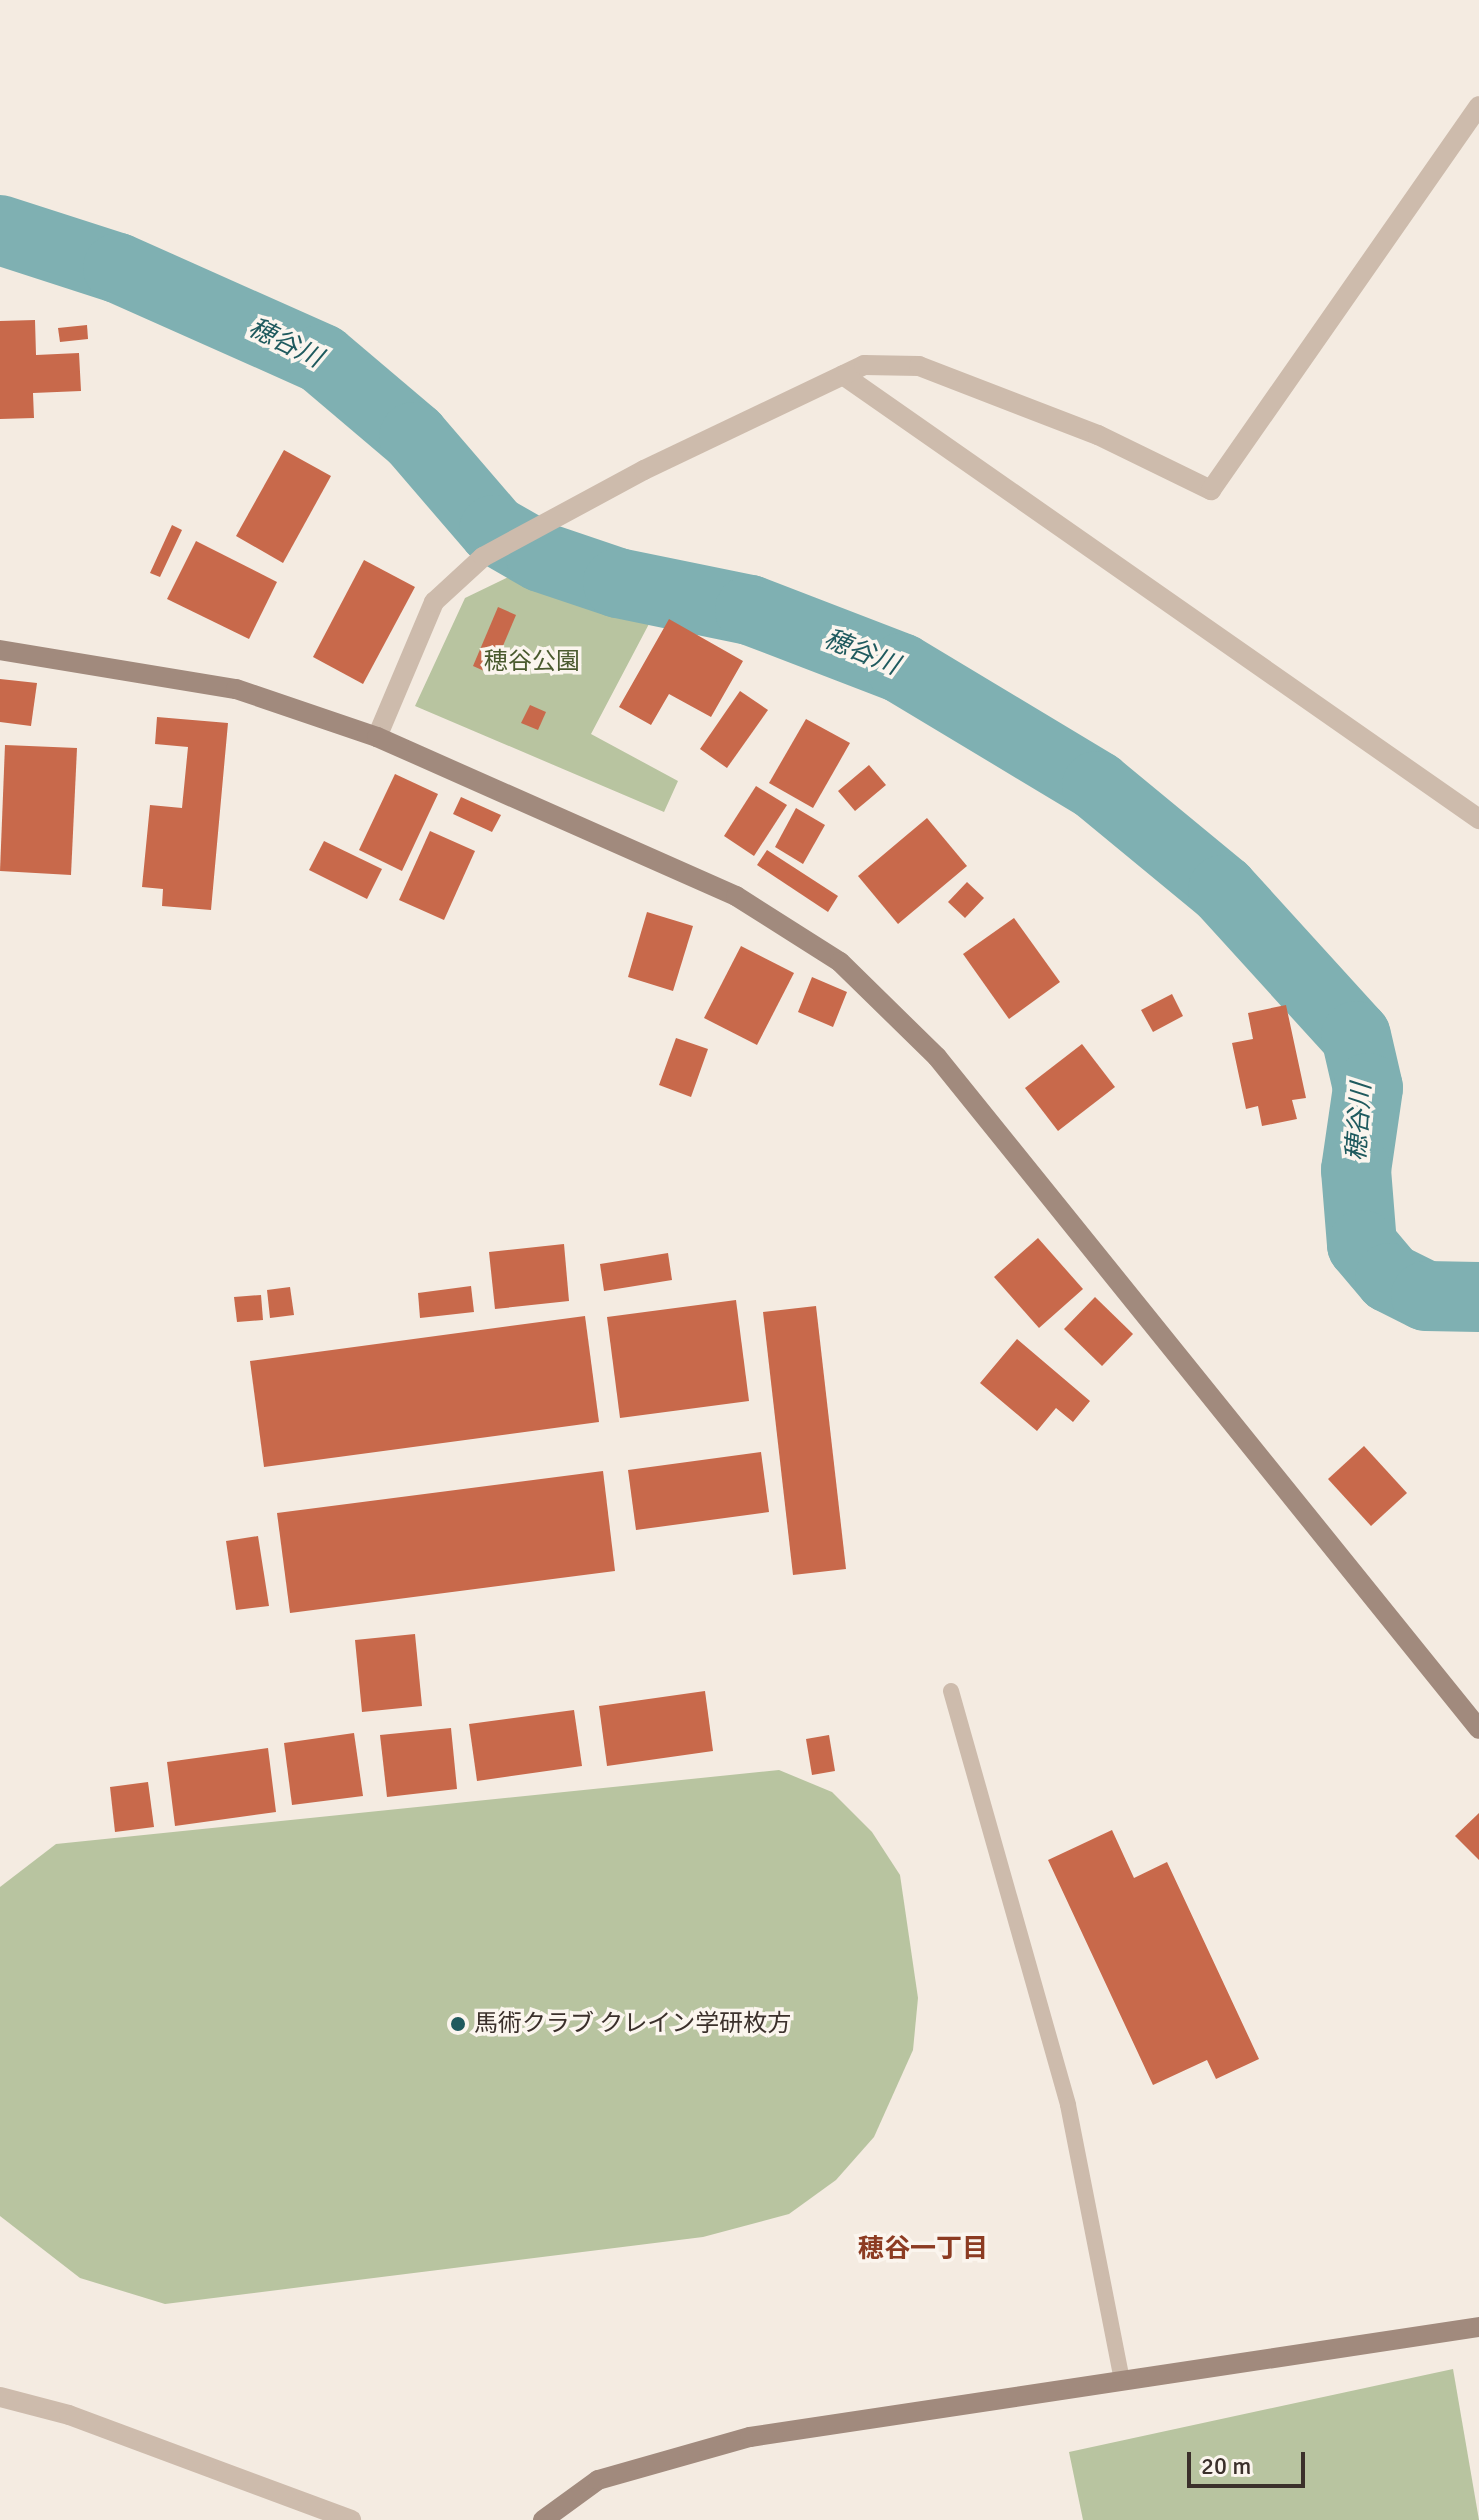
<!DOCTYPE html>
<meta charset="utf-8">
<style>
body{margin:0}
#map{position:relative;width:1479px;height:2520px;overflow:hidden;background:#f4ebe1;font-family:Signika,"Noto Sans JP",sans-serif}
div>[style]{position:absolute}
.green>*{inset:0;background:#b8c4a0}
.river>*{height:70px;margin:-35px;padding:0 35px;transform-origin:35px;border-radius:35px;background:#7fb0b2}
.building>*{inset:0;background:#c8694b}
.lane>*{height:16px;margin:-8px;padding:0 8px;transform-origin:8px;border-radius:8px;background:#cdbbac}
.street>*{height:20px;margin:-10px;padding:0 10px;transform-origin:10px;border-radius:10px;background:#cdbbac}
.secondary>*{height:20px;margin:-10px;padding:0 10px;transform-origin:10px;border-radius:10px;background:#a18a7d}
.dots>*{width:22px;height:22px;translate:-50% -50%;box-sizing:border-box;border:4px solid #fbf5ee;border-radius:50%}
span{translate:-50% -50%;white-space:nowrap;text-align:center;line-height:1.15;-webkit-text-stroke:7px #fbf5ee;paint-order:stroke}
.park-label{font-size:24px;color:#4a5a2e}
.poi-label{font-size:24px;color:#3b302b}
.left{translate:0 -50%;text-align:left}
.water-label{font-size:26px;color:#1f5a5e;font-style:italic}
.neighbourhood-label{font-size:26px;color:#8c3b22;font-weight:700}
.scale{position:absolute;left:1187px;top:2452px;width:118px;height:36px;box-sizing:border-box;border:4px solid #3b302b;border-top:0;padding-left:10px;font-size:24px;line-height:28px;white-space:nowrap;color:#3b302b;-webkit-text-stroke:6px #fbf5ee;paint-order:stroke}
</style>
<div id="map">
<div class="green">
<i style="clip-path:polygon(566px 549px,660px 603px,591px 734px,678px 781px,664px 812px,415px 706px,465px 598px)"></i>
<i style="clip-path:polygon(779px 1770px,832px 1792px,872px 1832px,900px 1875px,918px 1998px,913px 2050px,874px 2137px,836px 2180px,789px 2214px,703px 2237px,165px 2304px,80px 2278px,0 2216px,0 1887px,56px 1844px)"></i>
<i style="clip-path:polygon(1453px 2369px,1479px 2520px,1083px 2520px,1069px 2452px)"></i>
</div>
<div class="river">
<i style="left:0;top:230px;width:124px;rotate:17.9deg"></i>
<i style="left:118px;top:268px;width:223px;rotate:24deg"></i>
<i style="left:322px;top:359px;width:121px;rotate:40.3deg"></i>
<i style="left:414px;top:437px;width:123px;rotate:49.3deg"></i>
<i style="left:494px;top:530px;width:54px;rotate:29.9deg"></i>
<i style="left:541px;top:557px;width:81px;rotate:18.7deg"></i>
<i style="left:618px;top:583px;width:135px;rotate:11.6deg"></i>
<i style="left:750px;top:610px;width:162px;rotate:21deg"></i>
<i style="left:901px;top:668px;width:229px;rotate:31deg"></i>
<i style="left:1097px;top:786px;width:163px;rotate:39.5deg"></i>
<i style="left:1223px;top:890px;width:197px;rotate:47.7deg"></i>
<i style="left:1356px;top:1036px;width:53px;rotate:77deg"></i>
<i style="left:1368px;top:1088px;width:83px;rotate:98.3deg"></i>
<i style="left:1356px;top:1170px;width:75px;rotate:85.4deg"></i>
<i style="left:1362px;top:1245px;width:43px;rotate:49.7deg"></i>
<i style="left:1390px;top:1278px;width:40px;rotate:26.6deg"></i>
<i style="left:1426px;top:1296px;width:53px;rotate:1.1deg"></i>
</div>
<div class="building">
<i style="clip-path:polygon(35px 320px,36px 355px,79px 353px,81px 391px,33px 393px,34px 418px,0 419px,0 321px)"></i>
<i style="clip-path:polygon(87px 325px,88px 339px,60px 342px,58px 328px)"></i>
<i style="clip-path:polygon(284px 450px,331px 476px,283px 563px,236px 536px)"></i>
<i style="clip-path:polygon(172px 525px,182px 530px,160px 577px,150px 573px)"></i>
<i style="clip-path:polygon(196px 541px,277px 582px,249px 639px,167px 599px)"></i>
<i style="clip-path:polygon(364px 560px,415px 587px,363px 684px,313px 657px)"></i>
<i style="clip-path:polygon(498px 607px,516px 615px,491px 674px,473px 666px)"></i>
<i style="clip-path:polygon(669px 619px,743px 661px,711px 717px,669px 694px,651px 725px,619px 707px)"></i>
<i style="clip-path:polygon(0 679px,37px 683px,31px 726px,0 722px)"></i>
<i style="clip-path:polygon(740px 691px,768px 710px,727px 768px,700px 749px)"></i>
<i style="clip-path:polygon(530px 705px,546px 712px,538px 730px,521px 723px)"></i>
<i style="clip-path:polygon(157px 717px,228px 723px,211px 910px,162px 906px,163px 889px,142px 887px,150px 805px,182px 808px,188px 747px,155px 744px)"></i>
<i style="clip-path:polygon(806px 719px,850px 743px,813px 808px,769px 783px)"></i>
<i style="clip-path:polygon(5px 745px,77px 748px,71px 875px,0 871px)"></i>
<i style="clip-path:polygon(869px 765px,886px 785px,855px 811px,838px 791px)"></i>
<i style="clip-path:polygon(395px 774px,438px 794px,402px 871px,359px 850px)"></i>
<i style="clip-path:polygon(756px 786px,787px 805px,754px 856px,724px 836px)"></i>
<i style="clip-path:polygon(461px 797px,501px 815px,492px 832px,453px 814px)"></i>
<i style="clip-path:polygon(796px 808px,825px 825px,803px 864px,775px 847px)"></i>
<i style="clip-path:polygon(927px 818px,967px 866px,898px 924px,858px 876px)"></i>
<i style="clip-path:polygon(430px 831px,475px 851px,444px 920px,399px 900px)"></i>
<i style="clip-path:polygon(324px 841px,382px 869px,367px 899px,309px 870px)"></i>
<i style="clip-path:polygon(767px 850px,838px 896px,828px 912px,757px 865px)"></i>
<i style="clip-path:polygon(967px 882px,984px 898px,965px 918px,948px 902px)"></i>
<i style="clip-path:polygon(647px 912px,693px 926px,673px 991px,628px 977px)"></i>
<i style="clip-path:polygon(1014px 918px,1060px 982px,1009px 1019px,963px 954px)"></i>
<i style="clip-path:polygon(741px 946px,794px 973px,757px 1045px,704px 1018px)"></i>
<i style="clip-path:polygon(812px 977px,847px 992px,833px 1027px,798px 1012px)"></i>
<i style="clip-path:polygon(1172px 994px,1183px 1016px,1153px 1032px,1141px 1010px)"></i>
<i style="clip-path:polygon(1286px 1005px,1306px 1098px,1292px 1100px,1297px 1119px,1262px 1126px,1258px 1106px,1246px 1109px,1232px 1043px,1253px 1039px,1248px 1013px)"></i>
<i style="clip-path:polygon(676px 1038px,708px 1049px,691px 1097px,659px 1085px)"></i>
<i style="clip-path:polygon(1082px 1044px,1115px 1087px,1058px 1131px,1025px 1088px)"></i>
<i style="clip-path:polygon(1038px 1238px,1083px 1289px,1039px 1328px,994px 1277px)"></i>
<i style="clip-path:polygon(564px 1244px,569px 1301px,495px 1309px,489px 1252px)"></i>
<i style="clip-path:polygon(668px 1253px,672px 1280px,604px 1291px,600px 1264px)"></i>
<i style="clip-path:polygon(471px 1286px,474px 1312px,420px 1318px,418px 1293px)"></i>
<i style="clip-path:polygon(290px 1287px,294px 1315px,270px 1318px,267px 1290px)"></i>
<i style="clip-path:polygon(261px 1295px,263px 1320px,237px 1322px,234px 1297px)"></i>
<i style="clip-path:polygon(1095px 1297px,1133px 1334px,1102px 1366px,1064px 1329px)"></i>
<i style="clip-path:polygon(736px 1300px,749px 1401px,620px 1418px,607px 1317px)"></i>
<i style="clip-path:polygon(816px 1306px,846px 1569px,793px 1575px,763px 1312px)"></i>
<i style="clip-path:polygon(585px 1316px,599px 1422px,264px 1467px,250px 1361px)"></i>
<i style="clip-path:polygon(1017px 1339px,1090px 1401px,1073px 1422px,1056px 1408px,1037px 1431px,980px 1383px)"></i>
<i style="clip-path:polygon(1364px 1446px,1407px 1493px,1371px 1526px,1328px 1479px)"></i>
<i style="clip-path:polygon(761px 1452px,769px 1512px,636px 1530px,628px 1470px)"></i>
<i style="clip-path:polygon(603px 1471px,615px 1571px,290px 1613px,277px 1513px)"></i>
<i style="clip-path:polygon(258px 1536px,269px 1606px,236px 1610px,226px 1541px)"></i>
<i style="clip-path:polygon(415px 1634px,422px 1706px,362px 1712px,355px 1640px)"></i>
<i style="clip-path:polygon(705px 1691px,713px 1751px,607px 1766px,599px 1706px)"></i>
<i style="clip-path:polygon(574px 1710px,582px 1766px,477px 1781px,469px 1724px)"></i>
<i style="clip-path:polygon(451px 1728px,457px 1789px,387px 1797px,380px 1735px)"></i>
<i style="clip-path:polygon(354px 1733px,363px 1796px,292px 1805px,284px 1743px)"></i>
<i style="clip-path:polygon(829px 1735px,835px 1771px,812px 1775px,806px 1739px)"></i>
<i style="clip-path:polygon(268px 1748px,276px 1812px,175px 1826px,167px 1762px)"></i>
<i style="clip-path:polygon(148px 1782px,154px 1827px,115px 1832px,110px 1787px)"></i>
<i style="clip-path:polygon(1479px 1813px,1479px 1860px,1455px 1836px)"></i>
<i style="clip-path:polygon(1112px 1830px,1134px 1878px,1167px 1862px,1259px 2059px,1216px 2079px,1207px 2060px,1153px 2085px,1048px 1860px)"></i>
</div>
<div class="lane">
<i style="left:951px;top:1691px;width:430px;rotate:74.2deg"></i>
<i style="left:1068px;top:2105px;width:281px;rotate:78.9deg"></i>
</div>
<div class="street">
<i style="left:843px;top:375px;width:776px;rotate:34.92deg"></i>
<i style="left:377px;top:737px;width:147px;rotate:-67.1deg"></i>
<i style="left:434px;top:602px;width:67px;rotate:-42.6deg"></i>
<i style="left:483px;top:557px;width:183px;rotate:-28.4deg"></i>
<i style="left:644px;top:470px;width:244px;rotate:-25.5deg"></i>
<i style="left:864px;top:365px;width:55px;rotate:1deg"></i>
<i style="left:919px;top:366px;width:192px;rotate:21.1deg"></i>
<i style="left:1098px;top:435px;width:126px;rotate:26deg"></i>
<i style="left:1211px;top:490px;width:468px;rotate:-55.1deg"></i>
<i style="left:0;top:2397px;width:71px;rotate:14.6deg"></i>
<i style="left:69px;top:2415px;width:301px;rotate:20.4deg"></i>
</div>
<div class="secondary">
<i style="left:0;top:650px;width:239px;rotate:9.4deg"></i>
<i style="left:236px;top:689px;width:149px;rotate:18.8deg"></i>
<i style="left:377px;top:737px;width:393px;rotate:23.9deg"></i>
<i style="left:736px;top:896px;width:123px;rotate:32.4deg"></i>
<i style="left:840px;top:962px;width:136px;rotate:44.4deg"></i>
<i style="left:937px;top:1057px;width:863px;rotate:51.11deg"></i>
<i style="left:543px;top:2520px;width:68px;rotate:-36deg"></i>
<i style="left:598px;top:2480px;width:158px;rotate:-15.8deg"></i>
<i style="left:750px;top:2437px;width:737px;rotate:-8.58deg"></i>
</div>
<div class="dots">
<i style="left:458px;top:2024px;background:#1f5a5e"></i>
</div>
<div class="park-label">
<span style="left:532px;top:662px">穂谷公園</span>
</div>
<div class="poi-label">
<span class="left" style="left:474px;top:2024px">馬術クラブ クレイン学研枚方</span>
</div>
<div class="water-label">
<span style="left:285px;top:344px;rotate:26deg">穂谷川</span>
<span style="left:861px;top:653px;rotate:22deg">穂谷川</span>
<span style="left:1360px;top:1122px;rotate:-86deg">穂谷川</span>
</div>
<div class="neighbourhood-label">
<span style="left:923px;top:2250px">穂谷一丁目</span>
</div>
<div class="scale">20 m</div>
</div>
